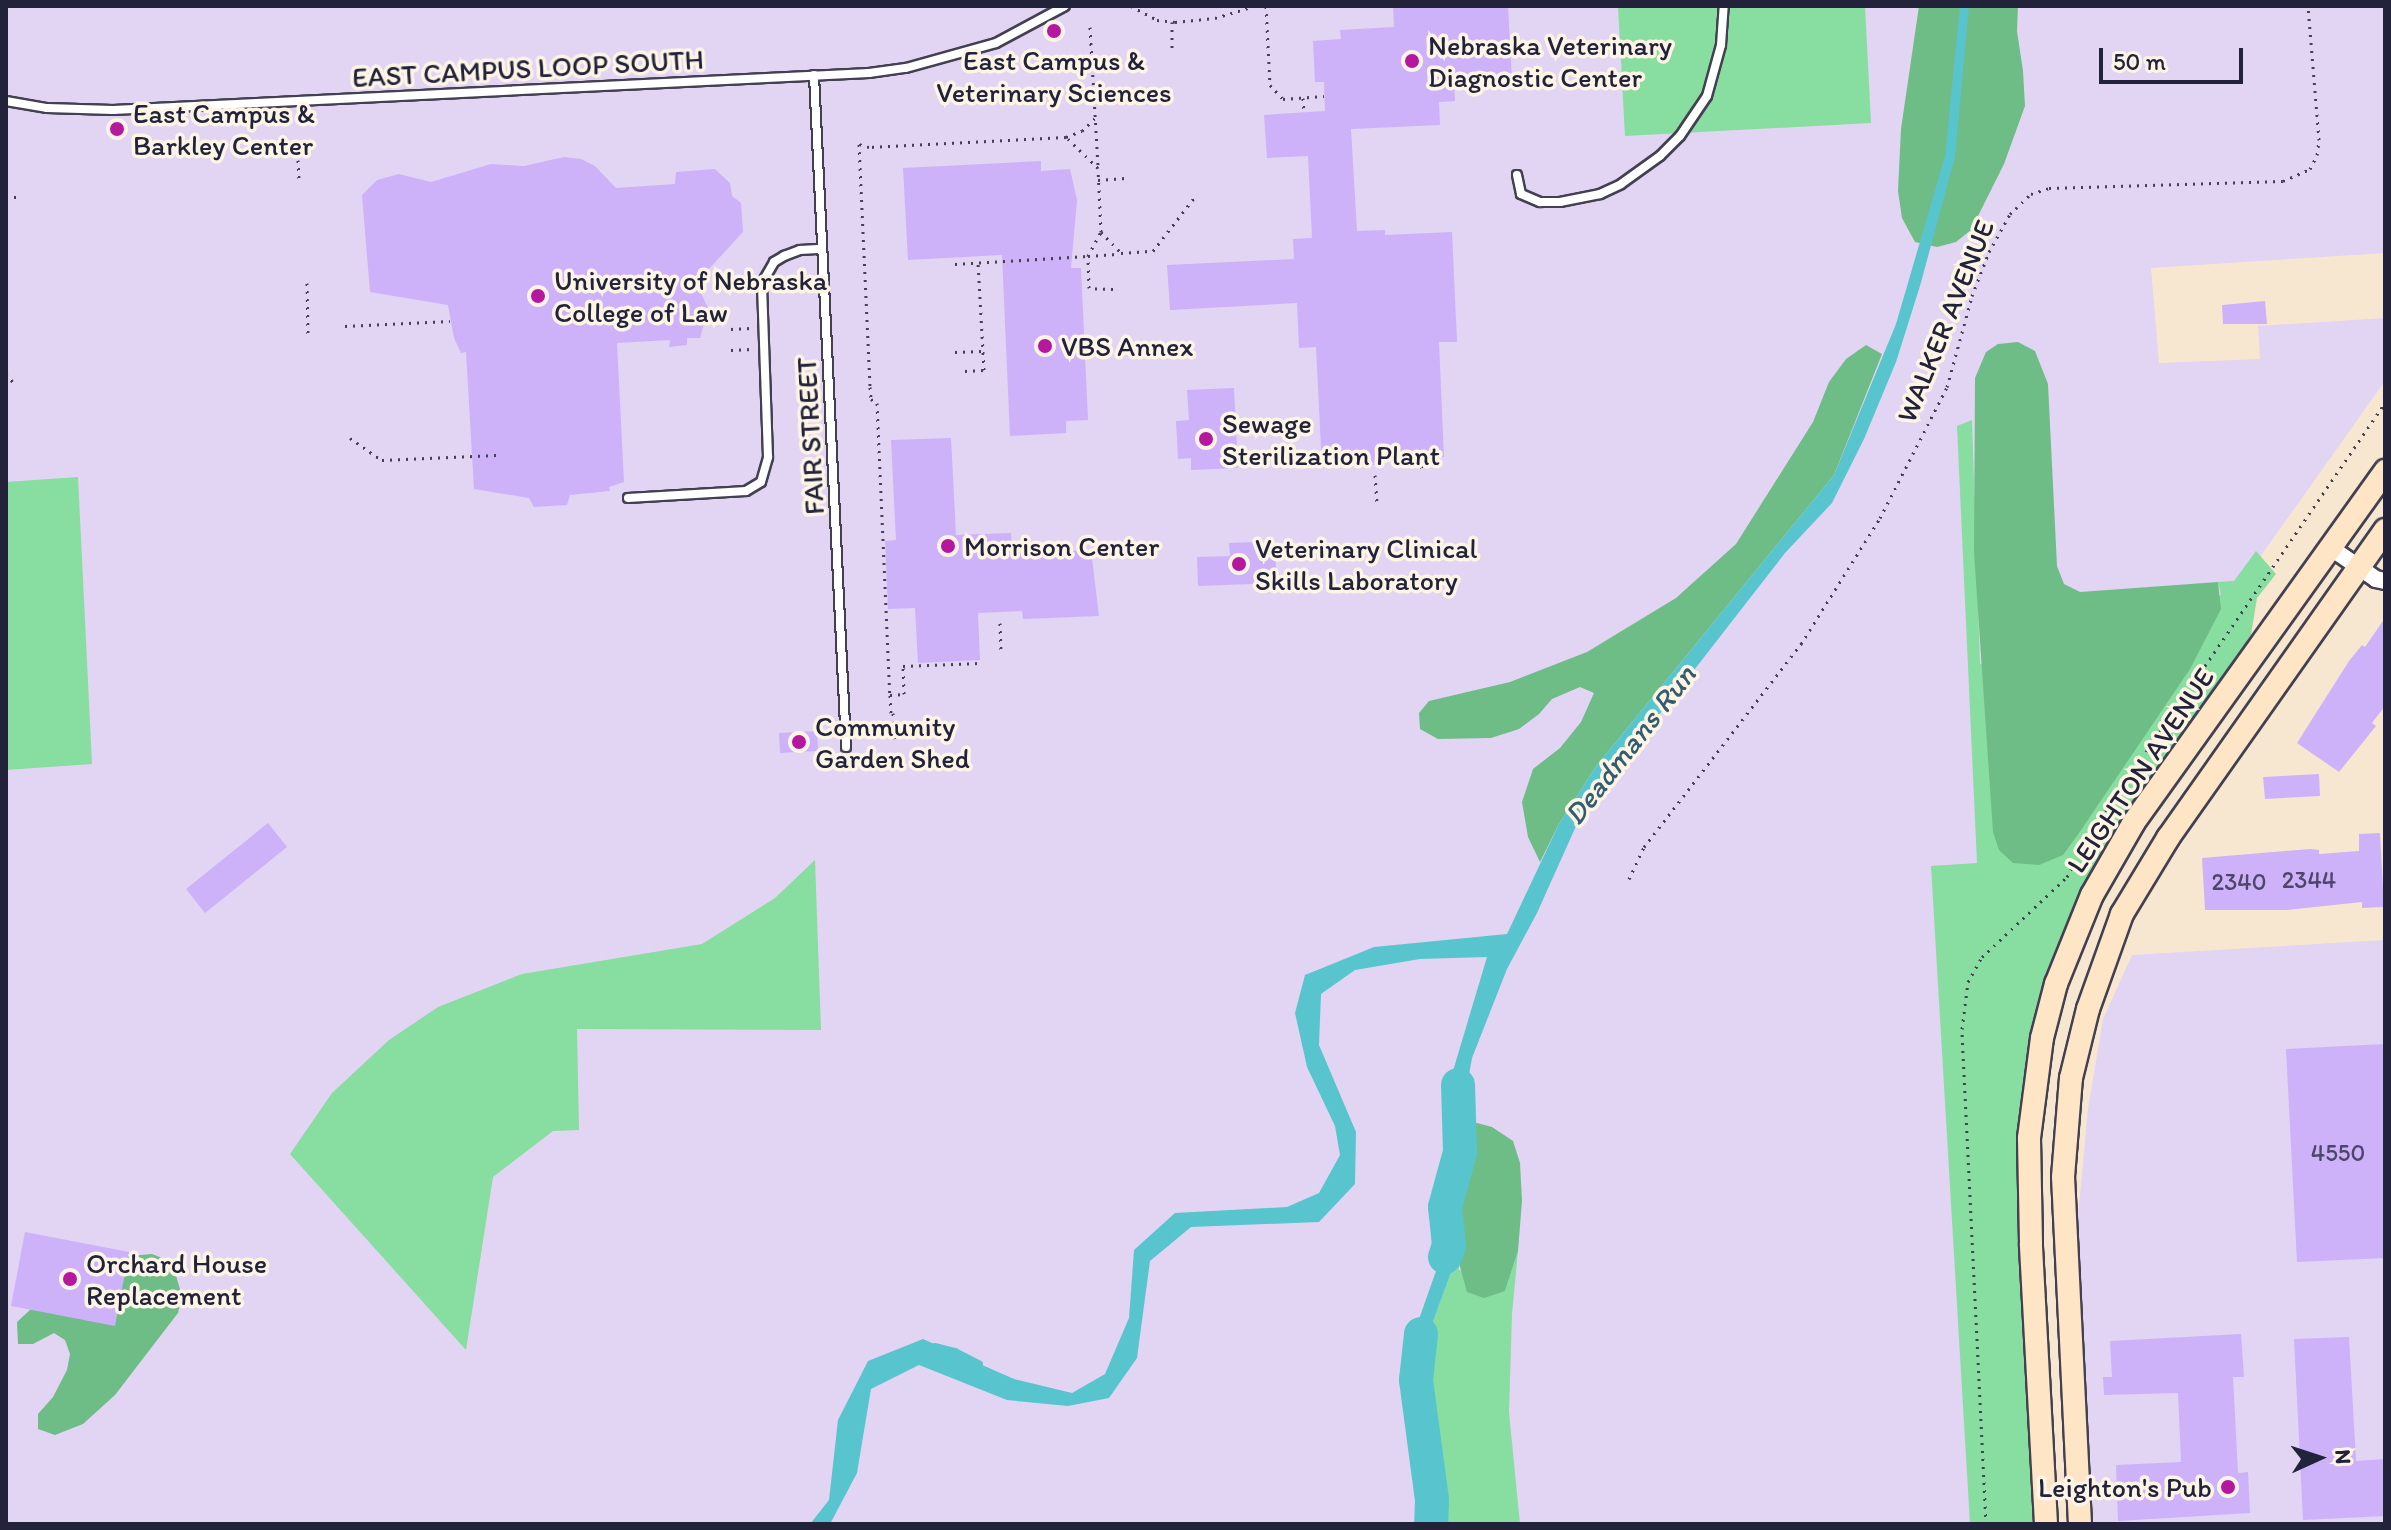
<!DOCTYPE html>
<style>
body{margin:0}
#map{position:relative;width:2391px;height:1530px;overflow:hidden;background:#f8e7d0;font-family:Itim,sans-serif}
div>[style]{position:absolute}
.built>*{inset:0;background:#e2d4f3}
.green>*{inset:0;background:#88dda0}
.forest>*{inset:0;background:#6ebc86}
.water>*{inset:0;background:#58c5ce}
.stream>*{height:6px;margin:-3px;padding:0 3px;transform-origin:3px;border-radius:3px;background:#58c5ce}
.river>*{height:34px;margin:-17px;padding:0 17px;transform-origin:17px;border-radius:17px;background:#58c5ce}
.building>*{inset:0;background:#cdb2f9}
.path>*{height:3px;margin-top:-1.5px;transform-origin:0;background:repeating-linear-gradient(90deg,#424051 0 2px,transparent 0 8px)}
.roads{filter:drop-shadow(2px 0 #424051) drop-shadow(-2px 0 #424051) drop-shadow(0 2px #424051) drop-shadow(0 -2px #424051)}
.service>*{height:8px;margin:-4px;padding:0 4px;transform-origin:4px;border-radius:4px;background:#fff}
.minor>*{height:16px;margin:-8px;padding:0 8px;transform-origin:8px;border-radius:8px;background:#fff}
.secondary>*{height:22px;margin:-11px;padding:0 11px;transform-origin:11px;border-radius:11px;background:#fde5c5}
.dots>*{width:22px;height:22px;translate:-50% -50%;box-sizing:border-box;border:4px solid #fcf5e5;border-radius:50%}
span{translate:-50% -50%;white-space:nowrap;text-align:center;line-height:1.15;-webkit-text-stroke:7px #fcf5e5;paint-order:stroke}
.number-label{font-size:24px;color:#4d466a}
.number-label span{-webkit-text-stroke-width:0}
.poi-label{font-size:28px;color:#22223b}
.left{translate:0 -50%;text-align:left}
.right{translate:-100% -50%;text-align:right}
.street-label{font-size:28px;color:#22223b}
.water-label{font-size:30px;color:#355b6e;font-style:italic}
.frame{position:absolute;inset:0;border:8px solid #22223b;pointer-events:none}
.north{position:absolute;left:2279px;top:1418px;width:80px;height:80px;-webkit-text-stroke:6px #fcf5e5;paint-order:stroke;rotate:87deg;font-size:22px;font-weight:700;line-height:32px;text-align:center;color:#22223b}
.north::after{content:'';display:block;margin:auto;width:28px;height:36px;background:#22223b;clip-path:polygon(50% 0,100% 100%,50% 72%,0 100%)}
.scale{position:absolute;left:2099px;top:48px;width:144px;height:36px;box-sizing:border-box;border:4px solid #22223b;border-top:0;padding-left:10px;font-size:24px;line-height:28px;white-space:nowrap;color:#22223b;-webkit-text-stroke:6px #fcf5e5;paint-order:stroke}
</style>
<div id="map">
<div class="built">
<i style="clip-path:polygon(6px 6px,2385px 6px,2385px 253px,2151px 268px,2159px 363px,2260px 359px,2258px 326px,2385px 318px,2385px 381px,2086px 802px,1975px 1524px,6px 1524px)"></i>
<i style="clip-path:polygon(2385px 940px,2385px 1524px,2093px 1524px,2078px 1217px,2088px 1109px,2103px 1019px,2132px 955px)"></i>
</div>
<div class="green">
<i style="clip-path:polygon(1618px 6px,1865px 6px,1871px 123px,1625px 136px)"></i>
<i style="clip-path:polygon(1972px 420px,1980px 664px,2221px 595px,2218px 582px,2234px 581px,2256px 551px,2276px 574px,2257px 598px,2251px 635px,2112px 839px,2057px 953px,2021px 1255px,2034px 1524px,1970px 1524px,1931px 866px,1977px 863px,1957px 426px)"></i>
<i style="clip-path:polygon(78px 477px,92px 764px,6px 770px,6px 482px)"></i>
<i style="clip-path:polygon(815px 860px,821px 1030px,577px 1029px,579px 1130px,553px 1131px,493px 1177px,466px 1350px,290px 1154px,332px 1093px,389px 1040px,438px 1007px,522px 974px,702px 944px,775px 898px)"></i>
<i style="clip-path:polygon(1518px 1251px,1512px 1314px,1509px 1412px,1520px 1524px,1439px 1524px,1423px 1349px,1457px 1256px,1459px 1270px,1505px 1291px)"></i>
</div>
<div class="forest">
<i style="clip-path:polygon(1919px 6px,2018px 6px,2017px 31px,2023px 71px,2025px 106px,2004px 164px,1971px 230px,1956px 242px,1937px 247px,1915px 242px,1902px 218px,1898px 191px,1901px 129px)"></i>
<i style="clip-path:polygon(2018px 342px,2035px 351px,2048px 384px,2057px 566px,2064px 584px,2080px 592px,2218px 582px,2221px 609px,2190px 669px,2079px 833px,2063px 855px,2039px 865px,2013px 863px,1999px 850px,1993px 832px,1974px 552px,1975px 378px,1986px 352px,1998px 344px)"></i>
<i style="clip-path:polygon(1866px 345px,1882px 354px,1834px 475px,1597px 765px,1559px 824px,1540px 862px,1528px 837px,1522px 802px,1533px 769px,1560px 748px,1581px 722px,1594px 693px,1580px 687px,1552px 699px,1539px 714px,1519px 729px,1491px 738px,1438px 739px,1420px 729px,1419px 713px,1429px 701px,1510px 682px,1587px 652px,1676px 598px,1736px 544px,1813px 422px,1829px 382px,1846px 359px)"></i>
<i style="clip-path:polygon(1477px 1123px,1492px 1127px,1513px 1141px,1520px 1163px,1522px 1201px,1518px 1251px,1505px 1291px,1484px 1298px,1467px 1292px,1457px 1256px,1459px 1129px)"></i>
<i style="clip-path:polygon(152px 1254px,172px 1262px,182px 1296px,178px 1313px,115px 1395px,83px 1424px,55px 1435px,38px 1429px,38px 1414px,53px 1397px,67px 1370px,70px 1354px,65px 1340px,54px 1333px,33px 1344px,18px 1344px,17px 1322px,84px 1260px)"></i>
</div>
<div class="water">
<i style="clip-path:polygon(1960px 6px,1969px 6px,1955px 157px,1920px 286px,1896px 362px,1864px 439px,1832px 503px,1785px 553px,1642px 737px,1590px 795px,1537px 913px,1507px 969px,1472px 1058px,1459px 1131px,1457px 1256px,1423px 1349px,1439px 1524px,1425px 1524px,1423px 1429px,1412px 1339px,1442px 1254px,1451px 1144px,1450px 1081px,1487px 957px,1420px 959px,1355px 970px,1321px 994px,1319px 1045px,1356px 1132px,1355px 1184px,1319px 1222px,1191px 1227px,1150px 1261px,1137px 1358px,1109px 1398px,1068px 1406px,1007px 1400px,919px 1365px,871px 1389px,857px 1473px,830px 1524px,810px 1524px,829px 1500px,838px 1420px,868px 1361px,923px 1339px,1014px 1379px,1072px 1393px,1105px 1374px,1129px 1318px,1134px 1250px,1175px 1213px,1287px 1207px,1319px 1193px,1340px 1155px,1335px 1126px,1307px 1067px,1295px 1013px,1305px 975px,1374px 947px,1507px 934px,1559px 824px,1597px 765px,1834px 475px,1896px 324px,1945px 156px)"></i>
</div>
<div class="stream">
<i style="left:935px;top:1346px;width:21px;rotate:14deg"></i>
<i style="left:955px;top:1351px;width:28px;rotate:27deg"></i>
</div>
<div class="river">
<i style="left:1445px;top:1257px;width:13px;rotate:-72deg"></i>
<i style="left:1449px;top:1245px;width:38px;rotate:-96deg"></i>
<i style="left:1445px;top:1207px;width:57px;rotate:-74.7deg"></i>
<i style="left:1460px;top:1152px;width:67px;rotate:-91.7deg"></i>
<i style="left:1421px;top:1334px;width:46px;rotate:96.2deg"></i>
<i style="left:1416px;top:1380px;width:121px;rotate:82.4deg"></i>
<i style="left:1432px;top:1500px;width:24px;rotate:92deg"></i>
</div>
<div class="building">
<i style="clip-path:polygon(1393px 6px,1508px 6px,1512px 81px,1454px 84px,1455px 101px,1439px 102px,1440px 125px,1351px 129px,1357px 231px,1385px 230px,1385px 235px,1452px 232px,1457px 342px,1439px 342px,1444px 457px,1375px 460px,1375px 465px,1322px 468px,1316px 347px,1299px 348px,1297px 303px,1170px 310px,1167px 265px,1294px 259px,1293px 239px,1312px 238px,1308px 156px,1267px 158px,1264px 115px,1325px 111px,1324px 82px,1315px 82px,1313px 41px,1341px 39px,1340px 30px,1394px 27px)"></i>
<i style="clip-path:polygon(564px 157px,581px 159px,595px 166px,616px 188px,675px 184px,676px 172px,715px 169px,730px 183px,732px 196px,741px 203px,743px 232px,696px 283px,708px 308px,700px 338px,687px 338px,687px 345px,669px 347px,670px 340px,617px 343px,624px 482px,609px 487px,610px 491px,570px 495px,567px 505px,534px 507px,529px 498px,474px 489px,466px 352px,461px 353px,454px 338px,448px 305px,370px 292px,362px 195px,377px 180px,399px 174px,431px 182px,491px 164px,524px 166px)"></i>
<i style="clip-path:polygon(1041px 161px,1041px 171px,1070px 169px,1077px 200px,1071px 268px,1081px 268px,1088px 420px,1066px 421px,1066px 433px,1010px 436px,1002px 255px,908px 260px,903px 168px)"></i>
<i style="clip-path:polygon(2265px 301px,2267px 324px,2223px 324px,2222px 305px)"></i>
<i style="clip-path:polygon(1234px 388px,1238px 468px,1191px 470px,1191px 458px,1178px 459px,1176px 421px,1189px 420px,1187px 390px)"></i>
<i style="clip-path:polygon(951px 438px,956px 535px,1011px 533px,1012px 554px,1091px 550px,1099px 616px,1023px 619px,1022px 611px,978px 613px,980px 660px,918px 663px,915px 608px,888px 609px,885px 541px,896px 540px,891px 440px)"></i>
<i style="clip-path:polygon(1255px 542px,1256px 554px,1275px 554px,1277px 583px,1198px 586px,1197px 557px,1230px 556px,1229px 543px)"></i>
<i style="clip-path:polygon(2385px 618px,2385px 706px,2372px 723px,2376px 726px,2339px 772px,2297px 743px,2349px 661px,2362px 645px,2365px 647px)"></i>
<i style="clip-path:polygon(817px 731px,818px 751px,780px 753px,779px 733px)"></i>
<i style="clip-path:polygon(2319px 774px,2320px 796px,2265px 799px,2263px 777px)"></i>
<i style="clip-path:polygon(268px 823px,287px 847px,205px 913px,186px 889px)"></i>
<i style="clip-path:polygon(2380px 833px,2384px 907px,2362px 908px,2362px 902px,2287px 910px,2205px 910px,2202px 858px,2310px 849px,2319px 850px,2319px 854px,2359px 851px,2359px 834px)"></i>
<i style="clip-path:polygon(2385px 1044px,2385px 1258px,2297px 1262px,2286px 1049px)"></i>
<i style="clip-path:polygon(25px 1232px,129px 1252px,115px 1326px,11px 1306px)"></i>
<i style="clip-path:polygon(2241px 1334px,2244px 1377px,2233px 1377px,2238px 1473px,2248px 1472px,2250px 1513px,2118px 1521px,2116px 1465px,2181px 1462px,2178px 1393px,2104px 1395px,2103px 1377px,2112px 1377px,2110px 1341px)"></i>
<i style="clip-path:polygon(2349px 1337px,2356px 1461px,2385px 1459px,2385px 1516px,2303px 1520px,2294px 1339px)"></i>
</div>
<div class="path">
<i style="left:1131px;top:6px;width:30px;rotate:28deg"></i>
<i style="left:1157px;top:20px;width:18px;rotate:6deg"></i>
<i style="left:1175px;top:22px;width:40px;rotate:-5.7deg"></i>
<i style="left:1215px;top:18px;width:42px;rotate:-16.7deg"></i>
<i style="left:1266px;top:6px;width:79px;rotate:87.1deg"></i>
<i style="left:1270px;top:85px;width:19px;rotate:47deg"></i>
<i style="left:1283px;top:99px;width:41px;rotate:-4.2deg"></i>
<i style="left:1172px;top:22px;width:27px;rotate:90deg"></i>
<i style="left:1090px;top:27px;width:140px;rotate:86.7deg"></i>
<i style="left:1303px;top:98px;width:15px;rotate:86deg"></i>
<i style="left:1066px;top:137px;width:17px;rotate:-21deg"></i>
<i style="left:1082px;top:131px;width:18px;rotate:-45deg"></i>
<i style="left:298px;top:160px;width:19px;rotate:87deg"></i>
<i style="left:1098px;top:180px;width:31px;rotate:-4deg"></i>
<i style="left:6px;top:197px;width:11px"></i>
<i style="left:6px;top:211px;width:1px"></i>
<i style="left:1101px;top:232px;width:29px;rotate:46deg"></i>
<i style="left:1121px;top:253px;width:32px;rotate:-4deg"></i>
<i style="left:1153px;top:251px;width:67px;rotate:-52.3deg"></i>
<i style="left:955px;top:264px;width:133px;rotate:-3.4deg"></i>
<i style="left:1088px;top:256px;width:27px;rotate:-62deg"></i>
<i style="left:1101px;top:232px;width:64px;rotate:-92.7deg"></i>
<i style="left:1098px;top:168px;width:45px;rotate:-135.9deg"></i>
<i style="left:1066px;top:137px;width:197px;rotate:177.1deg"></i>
<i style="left:869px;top:147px;width:10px;rotate:-163deg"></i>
<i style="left:859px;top:144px;width:243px;rotate:87.4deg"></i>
<i style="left:870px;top:387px;width:12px;rotate:85deg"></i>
<i style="left:871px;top:399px;width:7px;rotate:34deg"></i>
<i style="left:877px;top:403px;width:292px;rotate:87.5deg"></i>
<i style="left:890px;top:695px;width:14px;rotate:-4deg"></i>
<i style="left:904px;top:694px;width:28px;rotate:-92deg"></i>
<i style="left:903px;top:666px;width:77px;rotate:-2.2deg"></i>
<i style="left:307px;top:283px;width:51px;rotate:88.9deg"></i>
<i style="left:1113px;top:289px;width:24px;rotate:-178deg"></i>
<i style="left:1089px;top:288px;width:32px;rotate:-92deg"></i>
<i style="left:1088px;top:256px;width:32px;rotate:-4deg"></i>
<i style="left:345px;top:326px;width:105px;rotate:-2.7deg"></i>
<i style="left:731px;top:329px;width:20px;rotate:-3deg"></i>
<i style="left:731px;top:350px;width:21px;rotate:-3deg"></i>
<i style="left:955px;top:352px;width:28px;rotate:-2deg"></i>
<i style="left:965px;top:371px;width:19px;rotate:-3deg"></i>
<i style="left:984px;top:370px;width:108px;rotate:-93.2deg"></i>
<i style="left:6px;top:374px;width:11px;rotate:49deg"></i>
<i style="left:350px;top:438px;width:39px;rotate:35deg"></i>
<i style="left:382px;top:460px;width:115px;rotate:-2.5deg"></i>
<i style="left:1421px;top:458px;width:15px;rotate:86deg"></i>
<i style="left:1375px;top:475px;width:28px;rotate:86deg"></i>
<i style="left:1000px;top:623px;width:31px;rotate:88deg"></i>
<i style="left:890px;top:695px;width:18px;rotate:87deg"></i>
<i style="left:893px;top:713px;width:26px;rotate:86deg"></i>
<i style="left:1629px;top:879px;width:35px;rotate:-65deg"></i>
<i style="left:1644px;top:847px;width:257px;rotate:-52.3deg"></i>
<i style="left:1801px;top:644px;width:149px;rotate:-57.9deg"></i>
<i style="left:1880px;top:518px;width:147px;rotate:-62.9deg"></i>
<i style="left:1947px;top:387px;width:94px;rotate:-74.6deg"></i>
<i style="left:1972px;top:296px;width:47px;rotate:-68.9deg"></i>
<i style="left:1989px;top:252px;width:43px;rotate:-61.1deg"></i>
<i style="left:2010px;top:214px;width:29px;rotate:-44deg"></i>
<i style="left:2031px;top:194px;width:19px;rotate:-18deg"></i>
<i style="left:2049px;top:188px;width:234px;rotate:-1.7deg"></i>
<i style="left:2283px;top:181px;width:30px;rotate:-24deg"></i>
<i style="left:2310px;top:169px;width:16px;rotate:-63deg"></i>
<i style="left:2317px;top:155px;width:15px;rotate:-82deg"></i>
<i style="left:2319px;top:140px;width:134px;rotate:-94.7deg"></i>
<i style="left:1986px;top:1524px;width:496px;rotate:-92.8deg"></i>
<i style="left:1962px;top:1029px;width:47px;rotate:-82.7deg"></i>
<i style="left:1968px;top:982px;width:29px;rotate:-61deg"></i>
<i style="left:1982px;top:957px;width:117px;rotate:-43.3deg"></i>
<i style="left:2067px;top:877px;width:52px;rotate:-61.5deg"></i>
<i style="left:2092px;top:831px;width:519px;rotate:-55.61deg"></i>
</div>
<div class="roads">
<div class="service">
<i style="left:814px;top:75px;width:673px;rotate:87.27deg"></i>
<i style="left:6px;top:101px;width:42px;rotate:9.7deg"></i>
<i style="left:47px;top:108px;width:66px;rotate:1.7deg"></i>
<i style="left:113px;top:110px;width:757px;rotate:-2.8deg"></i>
<i style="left:869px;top:73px;width:37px;rotate:-8deg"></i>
<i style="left:906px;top:68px;width:93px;rotate:-15.5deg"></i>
<i style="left:996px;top:43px;width:78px;rotate:-28.2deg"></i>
<i style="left:1517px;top:175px;width:19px;rotate:78deg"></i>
<i style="left:1521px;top:194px;width:21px;rotate:23deg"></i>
<i style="left:1540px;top:202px;width:20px"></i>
<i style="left:1560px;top:202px;width:41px;rotate:-11.3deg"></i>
<i style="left:1600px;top:194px;width:23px;rotate:-25deg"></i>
<i style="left:1621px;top:184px;width:48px;rotate:-35.7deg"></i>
<i style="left:1660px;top:156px;width:28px;rotate:-45deg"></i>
<i style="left:1680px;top:136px;width:48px;rotate:-56deg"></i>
<i style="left:1707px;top:96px;width:53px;rotate:-74.6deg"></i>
<i style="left:1721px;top:45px;width:39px;rotate:-86deg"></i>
<i style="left:628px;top:498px;width:118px;rotate:-3.4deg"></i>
<i style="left:746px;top:491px;width:17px;rotate:-31deg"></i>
<i style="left:761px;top:482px;width:26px;rotate:-74deg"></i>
<i style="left:768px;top:457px;width:174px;rotate:-92deg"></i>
<i style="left:762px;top:283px;width:24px;rotate:-60deg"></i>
<i style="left:774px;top:262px;width:12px;rotate:-31deg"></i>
<i style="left:784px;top:256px;width:17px;rotate:-21deg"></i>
<i style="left:800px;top:250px;width:22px;rotate:-3deg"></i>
</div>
<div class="minor">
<i style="left:2331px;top:548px;width:55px;rotate:34.6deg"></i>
<i style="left:2376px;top:579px;width:9px;rotate:13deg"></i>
</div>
<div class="secondary">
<i style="left:2046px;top:1524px;width:281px;rotate:-93.1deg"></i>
<i style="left:2031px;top:1243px;width:105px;rotate:-91.1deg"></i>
<i style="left:2029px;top:1138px;width:101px;rotate:-82.6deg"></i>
<i style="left:2042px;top:1038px;width:56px;rotate:-75.5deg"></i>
<i style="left:2056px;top:984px;width:96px;rotate:-68deg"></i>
<i style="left:2092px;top:895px;width:84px;rotate:-60.1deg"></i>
<i style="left:2134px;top:822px;width:432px;rotate:-54.4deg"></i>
<i style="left:2080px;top:1524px;width:347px;rotate:-92.8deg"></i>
<i style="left:2063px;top:1177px;width:99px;rotate:-85.4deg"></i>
<i style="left:2071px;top:1078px;width:71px;rotate:-76.2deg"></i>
<i style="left:2088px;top:1009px;width:101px;rotate:-70.3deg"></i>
<i style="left:2122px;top:914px;width:89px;rotate:-58.8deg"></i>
<i style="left:2168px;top:838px;width:377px;rotate:-54.8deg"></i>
</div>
</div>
<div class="dots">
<i style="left:1054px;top:31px;background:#b5179e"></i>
<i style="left:1412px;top:61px;background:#b5179e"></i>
<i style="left:117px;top:129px;background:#b5179e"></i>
<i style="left:538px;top:296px;background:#b5179e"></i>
<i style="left:1045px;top:346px;background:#b5179e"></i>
<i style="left:1206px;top:439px;background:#b5179e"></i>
<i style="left:948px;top:546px;background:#b5179e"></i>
<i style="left:1239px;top:564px;background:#b5179e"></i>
<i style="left:799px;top:742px;background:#b5179e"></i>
<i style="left:70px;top:1279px;background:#b5179e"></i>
<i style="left:2228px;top:1487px;background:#b5179e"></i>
</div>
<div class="number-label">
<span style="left:2309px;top:880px">2344</span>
<span style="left:2239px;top:882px">2340</span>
<span style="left:2338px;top:1153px">4550</span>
</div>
<div class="poi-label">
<span class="left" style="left:1428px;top:61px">Nebraska Veterinary<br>Diagnostic Center</span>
<span style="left:1054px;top:76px">East Campus &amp;<br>Veterinary Sciences</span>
<span class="left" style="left:133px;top:129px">East Campus &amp;<br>Barkley Center</span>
<span class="left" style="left:554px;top:296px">University of Nebraska<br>College of Law</span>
<span class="left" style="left:1061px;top:346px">VBS Annex</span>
<span class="left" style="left:1222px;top:439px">Sewage<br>Sterilization Plant</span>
<span class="left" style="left:964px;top:546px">Morrison Center</span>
<span class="left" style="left:1255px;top:564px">Veterinary Clinical<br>Skills Laboratory</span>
<span class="left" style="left:815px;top:742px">Community<br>Garden Shed</span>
<span class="left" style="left:86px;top:1279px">Orchard House<br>Replacement</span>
<span class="right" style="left:2212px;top:1487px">Leighton's Pub</span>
</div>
<div class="street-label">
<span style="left:528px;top:68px;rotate:-3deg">EAST CAMPUS LOOP SOUTH</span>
<span style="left:1945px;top:321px;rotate:-68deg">WALKER AVENUE</span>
<span style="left:810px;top:436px;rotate:-93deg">FAIR STREET</span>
<span style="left:2140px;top:770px;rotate:-56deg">LEIGHTON AVENUE</span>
</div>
<div class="water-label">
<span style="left:1630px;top:745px;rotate:-52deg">Deadmans Run</span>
</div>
<div class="frame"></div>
<div class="north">N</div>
<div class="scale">50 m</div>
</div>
